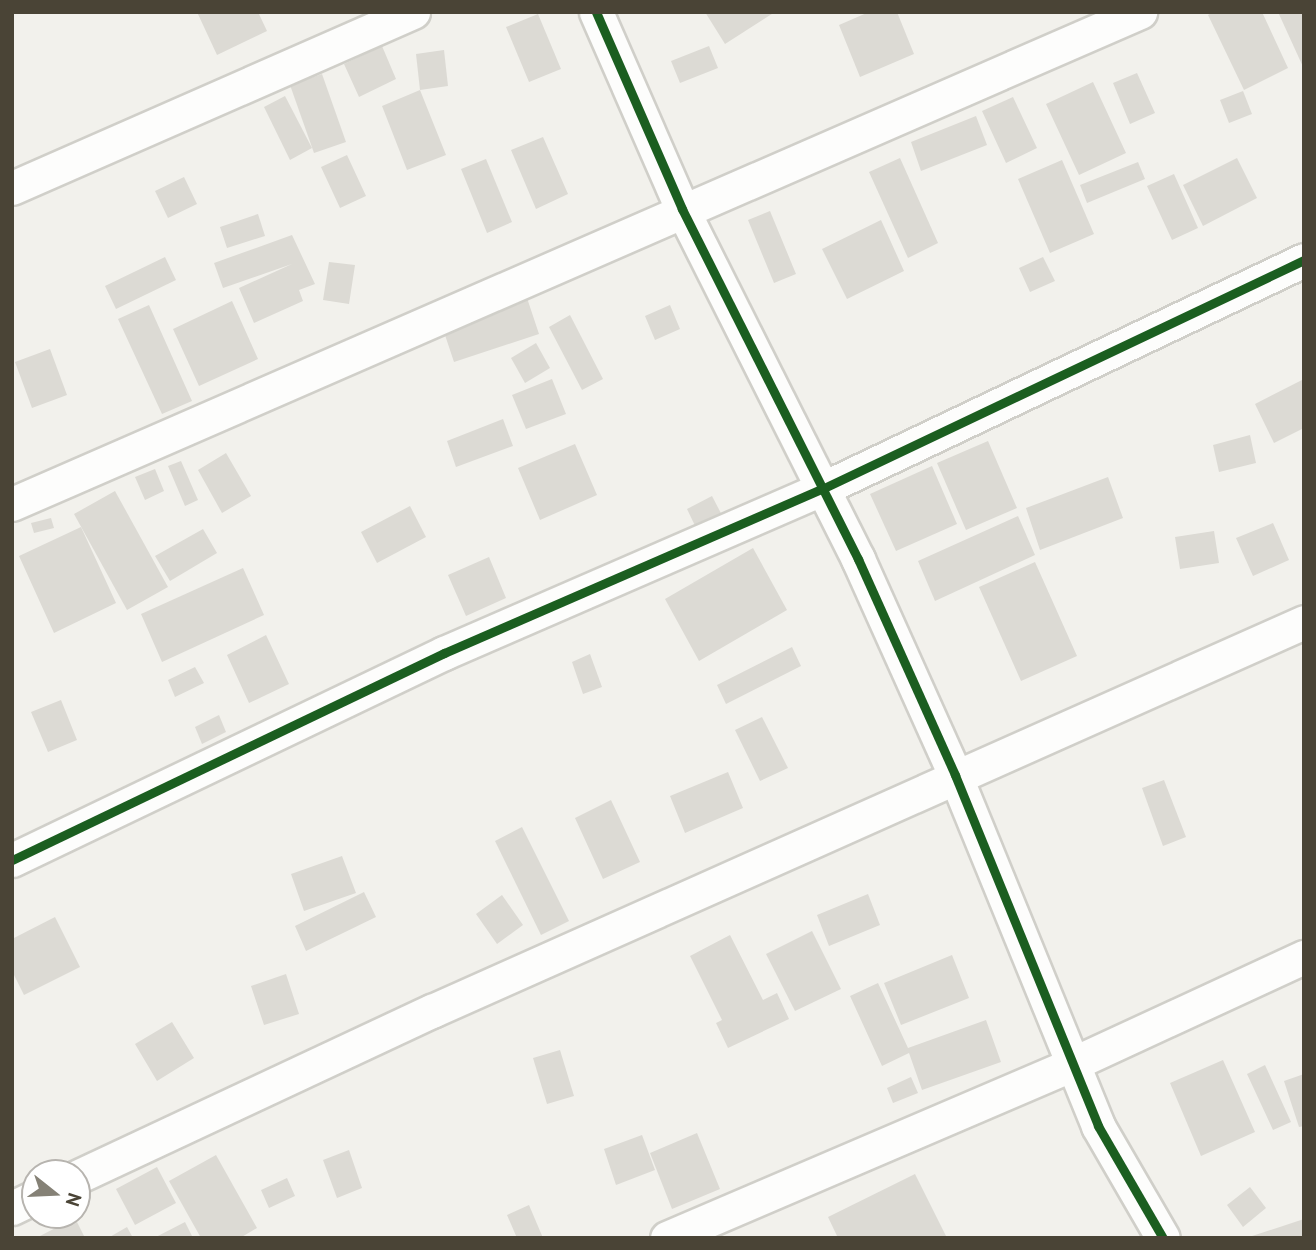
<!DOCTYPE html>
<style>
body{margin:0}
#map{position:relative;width:1316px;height:1250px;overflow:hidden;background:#f2f1ec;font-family:"PT Sans",sans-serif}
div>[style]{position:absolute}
.building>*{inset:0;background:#dcdad4}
.roads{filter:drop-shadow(2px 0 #d0cfc9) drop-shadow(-2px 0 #d0cfc9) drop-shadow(0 2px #d0cfc9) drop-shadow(0 -2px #d0cfc9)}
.minor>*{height:33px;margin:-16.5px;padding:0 16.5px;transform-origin:16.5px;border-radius:16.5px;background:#fdfdfc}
.cycleway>*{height:9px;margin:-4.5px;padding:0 4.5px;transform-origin:4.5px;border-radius:4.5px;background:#1b5e20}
span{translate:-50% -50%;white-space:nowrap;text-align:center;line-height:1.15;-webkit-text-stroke:7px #fff;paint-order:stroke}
.frame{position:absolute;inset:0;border:14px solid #4a4436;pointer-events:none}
.north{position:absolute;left:21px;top:1159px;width:70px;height:70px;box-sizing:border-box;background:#fff;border:2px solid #b7b4af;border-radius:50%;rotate:108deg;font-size:19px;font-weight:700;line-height:28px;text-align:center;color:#4a4436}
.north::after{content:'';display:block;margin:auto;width:24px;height:32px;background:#858176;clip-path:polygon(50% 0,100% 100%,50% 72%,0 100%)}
</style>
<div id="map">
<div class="building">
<i style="clip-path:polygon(197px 12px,258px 12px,267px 31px,217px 55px)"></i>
<i style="clip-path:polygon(705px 12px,775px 12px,725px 44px)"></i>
<i style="clip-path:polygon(869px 12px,897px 12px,914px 54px,860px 77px,839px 25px)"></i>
<i style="clip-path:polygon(1213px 12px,1262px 12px,1288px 68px,1244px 90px,1208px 15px)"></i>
<i style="clip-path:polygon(1278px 12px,1304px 12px,1304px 69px)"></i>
<i style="clip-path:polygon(538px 14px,561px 69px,529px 82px,506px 27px)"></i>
<i style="clip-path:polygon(382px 46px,396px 79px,359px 97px,344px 64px)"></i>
<i style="clip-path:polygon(709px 46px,718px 68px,680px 83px,671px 61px)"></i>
<i style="clip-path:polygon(444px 50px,448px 86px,420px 90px,416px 54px)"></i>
<i style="clip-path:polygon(1137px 73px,1155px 113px,1130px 124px,1113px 83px)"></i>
<i style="clip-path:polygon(322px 74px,346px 142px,314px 153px,290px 85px)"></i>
<i style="clip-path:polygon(1093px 82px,1126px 153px,1079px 175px,1046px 104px)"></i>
<i style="clip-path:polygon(420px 90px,446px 155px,407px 170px,382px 106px)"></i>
<i style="clip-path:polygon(1243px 91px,1252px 114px,1229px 123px,1220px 100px)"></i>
<i style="clip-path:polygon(285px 96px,312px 148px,290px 160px,264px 107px)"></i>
<i style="clip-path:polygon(1013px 97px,1037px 148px,1006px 163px,982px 111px)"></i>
<i style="clip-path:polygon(976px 116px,987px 145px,921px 171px,911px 142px)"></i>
<i style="clip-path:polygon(543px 137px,568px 194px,536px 209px,511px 150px)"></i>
<i style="clip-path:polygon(347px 155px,366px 196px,340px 208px,321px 167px)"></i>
<i style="clip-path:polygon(900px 158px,938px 243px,908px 258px,869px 172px)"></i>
<i style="clip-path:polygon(1237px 158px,1257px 198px,1203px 226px,1183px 185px)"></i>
<i style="clip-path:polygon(486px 159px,512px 222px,487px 233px,461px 169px)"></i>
<i style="clip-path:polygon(1062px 160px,1094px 234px,1050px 253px,1018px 179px)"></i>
<i style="clip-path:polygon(1138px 162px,1145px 179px,1087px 203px,1080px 185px)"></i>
<i style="clip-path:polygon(1174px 174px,1198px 228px,1172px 240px,1147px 186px)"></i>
<i style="clip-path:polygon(184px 177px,197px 204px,168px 218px,155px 191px)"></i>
<i style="clip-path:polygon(770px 211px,796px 274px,774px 283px,748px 220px)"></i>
<i style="clip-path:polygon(258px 214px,265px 236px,227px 248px,220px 227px)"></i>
<i style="clip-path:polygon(881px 220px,904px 271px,847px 299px,822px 249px)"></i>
<i style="clip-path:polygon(292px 235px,315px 284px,299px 290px,303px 301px,254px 323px,239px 288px,292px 264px,223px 288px,214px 263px)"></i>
<i style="clip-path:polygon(165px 257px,176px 280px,116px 309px,105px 286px)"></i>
<i style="clip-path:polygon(1043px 257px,1055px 281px,1030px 292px,1019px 268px)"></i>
<i style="clip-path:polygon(329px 262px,355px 265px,349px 304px,323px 300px)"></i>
<i style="clip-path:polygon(527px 298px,539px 334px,454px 362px,442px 326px)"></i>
<i style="clip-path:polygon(232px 301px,258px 359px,199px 386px,173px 329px)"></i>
<i style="clip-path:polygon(149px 305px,192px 401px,162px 414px,118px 319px)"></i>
<i style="clip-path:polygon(670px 305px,680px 329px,655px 340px,645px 316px)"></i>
<i style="clip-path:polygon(570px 315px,603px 379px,582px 390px,549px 327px)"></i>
<i style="clip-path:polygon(536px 343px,550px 368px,525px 383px,511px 358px)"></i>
<i style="clip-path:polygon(50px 349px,67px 395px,32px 408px,15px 362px)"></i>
<i style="clip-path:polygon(552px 379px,566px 414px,526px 429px,512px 395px)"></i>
<i style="clip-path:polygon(1302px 380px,1304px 428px,1274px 443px,1255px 404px)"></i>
<i style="clip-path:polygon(503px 419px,513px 446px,456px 467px,447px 441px)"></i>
<i style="clip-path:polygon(1250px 435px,1256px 463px,1219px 472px,1213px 445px)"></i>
<i style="clip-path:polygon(988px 441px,1017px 508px,966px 530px,937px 463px)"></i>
<i style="clip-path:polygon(575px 444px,597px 495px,540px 520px,518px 468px)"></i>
<i style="clip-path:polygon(226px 453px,251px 496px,222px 513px,198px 470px)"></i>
<i style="clip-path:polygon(181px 461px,198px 500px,185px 506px,168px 466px)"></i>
<i style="clip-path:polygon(932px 466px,957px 524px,896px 551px,870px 494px)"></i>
<i style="clip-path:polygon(155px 469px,164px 491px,145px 500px,135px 477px)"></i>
<i style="clip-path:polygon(1108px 477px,1123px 518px,1040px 550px,1026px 508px)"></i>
<i style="clip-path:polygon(115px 491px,168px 587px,127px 610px,74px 514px)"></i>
<i style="clip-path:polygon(712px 496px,725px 521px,699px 534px,687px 509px)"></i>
<i style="clip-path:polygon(410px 506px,426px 537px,377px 563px,361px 532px)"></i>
<i style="clip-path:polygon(1018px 516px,1035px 555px,935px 601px,918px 561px)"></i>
<i style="clip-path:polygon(51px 518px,54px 528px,34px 533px,31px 523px)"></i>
<i style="clip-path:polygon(1273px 523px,1289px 560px,1253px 576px,1236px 538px)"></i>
<i style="clip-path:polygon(81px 527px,116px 603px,54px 633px,19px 556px)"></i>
<i style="clip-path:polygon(203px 529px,217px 553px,170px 581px,155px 556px)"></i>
<i style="clip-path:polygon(1214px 531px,1219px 563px,1180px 569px,1175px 537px)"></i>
<i style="clip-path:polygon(753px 548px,787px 610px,699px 661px,665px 599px)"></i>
<i style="clip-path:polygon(489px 557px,506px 598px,466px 616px,448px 575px)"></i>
<i style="clip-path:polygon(1035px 562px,1077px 656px,1021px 681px,979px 587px)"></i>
<i style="clip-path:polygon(243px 568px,264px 615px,162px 662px,141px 614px)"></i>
<i style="clip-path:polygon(266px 635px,289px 684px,249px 703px,227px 655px)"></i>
<i style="clip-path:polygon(792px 647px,801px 666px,726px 704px,717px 685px)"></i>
<i style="clip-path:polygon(590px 654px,602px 687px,583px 694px,572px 662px)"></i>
<i style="clip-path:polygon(195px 667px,204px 683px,175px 697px,168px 680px)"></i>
<i style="clip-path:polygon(61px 700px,77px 740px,48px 752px,31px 712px)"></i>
<i style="clip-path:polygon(219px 715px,226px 732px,202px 744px,195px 727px)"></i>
<i style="clip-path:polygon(762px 717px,788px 768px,760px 781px,735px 730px)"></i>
<i style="clip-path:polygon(728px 772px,743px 808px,685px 833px,670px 796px)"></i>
<i style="clip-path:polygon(1164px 780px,1186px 837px,1163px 846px,1142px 788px)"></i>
<i style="clip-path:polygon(611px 800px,640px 862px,603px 879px,575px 818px)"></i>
<i style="clip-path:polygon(522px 827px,569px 921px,541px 935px,495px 841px)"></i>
<i style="clip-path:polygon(342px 856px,356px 893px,304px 911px,291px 874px)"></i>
<i style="clip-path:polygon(364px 892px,376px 917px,306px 951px,295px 926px)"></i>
<i style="clip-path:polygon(868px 894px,880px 925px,829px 946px,817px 915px)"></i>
<i style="clip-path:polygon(502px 895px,523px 925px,497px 944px,476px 914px)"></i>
<i style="clip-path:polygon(55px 917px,80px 967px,24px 995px,12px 971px,12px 939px)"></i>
<i style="clip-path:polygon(812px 931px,841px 989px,795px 1011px,766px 954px)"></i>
<i style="clip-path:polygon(730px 935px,763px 1000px,777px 993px,789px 1019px,728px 1048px,716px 1023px,722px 1020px,690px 956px)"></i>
<i style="clip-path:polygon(952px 955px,969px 998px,901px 1025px,884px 983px)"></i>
<i style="clip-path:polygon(286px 974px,299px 1014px,264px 1025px,251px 986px)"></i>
<i style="clip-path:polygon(878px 983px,908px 1048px,986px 1020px,1001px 1062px,922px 1090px,909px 1053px,882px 1066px,850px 996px)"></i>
<i style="clip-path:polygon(172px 1022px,194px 1058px,157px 1081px,135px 1044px)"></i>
<i style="clip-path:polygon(560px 1050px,574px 1096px,547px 1104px,533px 1058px)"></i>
<i style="clip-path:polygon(1223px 1060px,1255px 1132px,1201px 1156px,1170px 1083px)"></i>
<i style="clip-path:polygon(1265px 1065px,1291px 1122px,1273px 1130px,1247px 1074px)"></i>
<i style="clip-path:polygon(1304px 1074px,1304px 1126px,1299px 1127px,1284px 1081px)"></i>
<i style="clip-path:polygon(911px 1077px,918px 1093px,893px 1103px,887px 1088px)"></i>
<i style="clip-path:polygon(697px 1133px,720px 1189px,672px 1209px,650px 1153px)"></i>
<i style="clip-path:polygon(642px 1135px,655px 1170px,616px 1185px,604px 1149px)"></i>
<i style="clip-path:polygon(349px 1150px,362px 1188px,337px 1198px,323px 1160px)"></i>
<i style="clip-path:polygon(216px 1155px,257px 1228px,240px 1238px,201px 1238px,169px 1181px)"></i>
<i style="clip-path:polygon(157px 1167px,176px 1203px,135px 1225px,116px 1189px)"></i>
<i style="clip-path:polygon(915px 1174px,947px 1238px,838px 1238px,828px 1217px)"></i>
<i style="clip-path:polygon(287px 1178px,295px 1196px,269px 1208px,261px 1190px)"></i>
<i style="clip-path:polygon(1250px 1187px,1266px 1208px,1243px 1227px,1227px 1205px)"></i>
<i style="clip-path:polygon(529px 1205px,543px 1238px,517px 1238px,507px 1215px)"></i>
<i style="clip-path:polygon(75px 1218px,85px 1238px,36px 1238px)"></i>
<i style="clip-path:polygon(1304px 1219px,1304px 1238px,1249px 1238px,1249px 1237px)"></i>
<i style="clip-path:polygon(185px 1222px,193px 1238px,154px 1238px)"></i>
<i style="clip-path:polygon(127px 1227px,133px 1238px,108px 1238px)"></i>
</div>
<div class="roads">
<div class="minor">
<i style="left:596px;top:12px;width:215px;rotate:66.4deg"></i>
<i style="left:682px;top:209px;width:392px;rotate:63.3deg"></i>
<i style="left:858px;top:559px;width:237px;rotate:65.8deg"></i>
<i style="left:955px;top:775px;width:379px;rotate:67.8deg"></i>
<i style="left:1098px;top:1126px;width:129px;rotate:59.9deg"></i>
<i style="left:12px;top:188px;width:438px;rotate:-23.7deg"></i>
<i style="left:12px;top:504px;width:1231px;rotate:-23.57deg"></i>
<i style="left:12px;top:860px;width:479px;rotate:-25.6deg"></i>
<i style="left:444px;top:653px;width:414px;rotate:-23.5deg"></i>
<i style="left:824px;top:488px;width:531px;rotate:-25.41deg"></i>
<i style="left:77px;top:1177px;width:392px;rotate:-25.1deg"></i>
<i style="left:432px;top:1011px;width:955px;rotate:-24.04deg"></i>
<i style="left:12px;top:1208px;width:25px;rotate:-26deg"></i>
<i style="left:667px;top:1238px;width:439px;rotate:-23.2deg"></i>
<i style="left:1070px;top:1065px;width:258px;rotate:-24.8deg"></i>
</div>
</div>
<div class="cycleway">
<i style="left:596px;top:12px;width:215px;rotate:66.4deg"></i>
<i style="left:682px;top:209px;width:392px;rotate:63.3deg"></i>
<i style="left:858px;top:559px;width:237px;rotate:65.8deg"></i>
<i style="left:955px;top:775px;width:379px;rotate:67.8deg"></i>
<i style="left:1098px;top:1126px;width:129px;rotate:59.9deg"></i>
<i style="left:12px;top:860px;width:479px;rotate:-25.6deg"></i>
<i style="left:444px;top:653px;width:414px;rotate:-23.5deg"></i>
<i style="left:824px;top:488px;width:531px;rotate:-25.41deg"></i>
</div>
<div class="frame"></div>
<div class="north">N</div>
</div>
